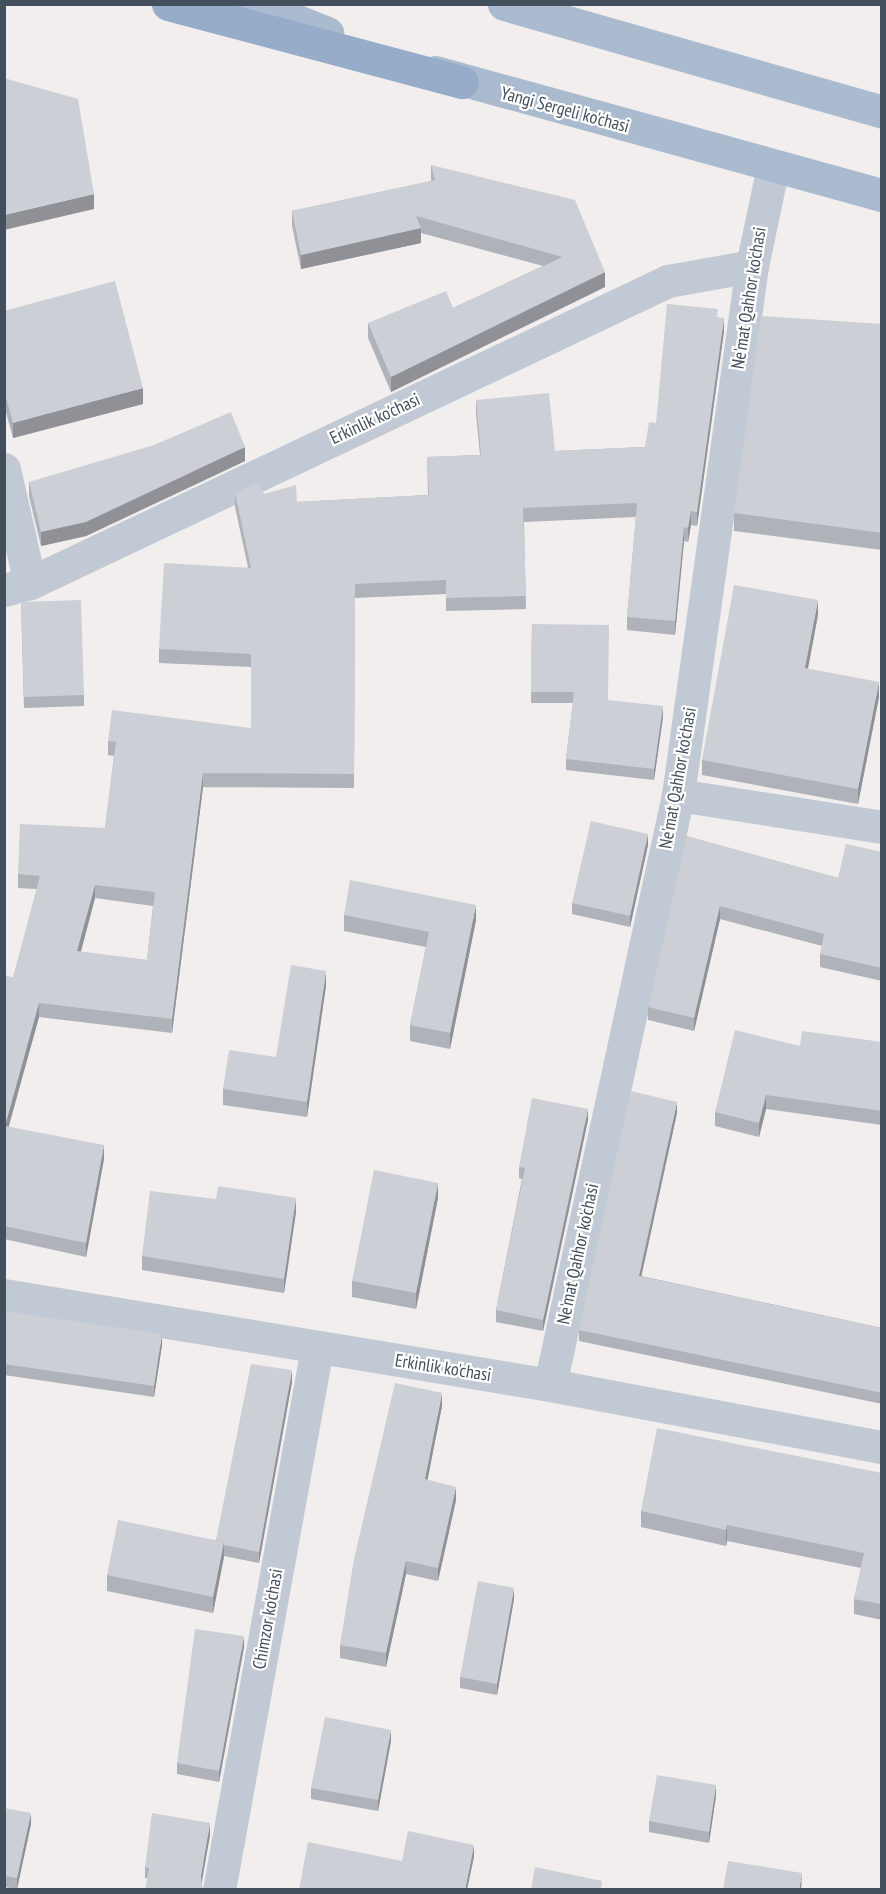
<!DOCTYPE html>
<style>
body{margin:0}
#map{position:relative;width:886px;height:1894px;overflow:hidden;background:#f1eeed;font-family:"PT Sans Narrow",sans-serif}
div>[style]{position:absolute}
.minor>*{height:33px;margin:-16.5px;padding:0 16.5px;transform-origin:16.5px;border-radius:16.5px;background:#c0c9d4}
.primary>*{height:33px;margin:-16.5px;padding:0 16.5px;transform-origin:16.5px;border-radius:16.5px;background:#abbbcf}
.trunk>*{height:33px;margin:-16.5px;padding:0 16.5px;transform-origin:16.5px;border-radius:16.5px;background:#96acc8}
.wall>*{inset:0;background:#afb2b8}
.shaded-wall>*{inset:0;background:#8f9196}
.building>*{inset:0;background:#cccfd6}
span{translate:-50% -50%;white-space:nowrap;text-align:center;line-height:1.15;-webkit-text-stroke:4.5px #fff;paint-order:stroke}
.street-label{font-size:18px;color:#444f5d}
.frame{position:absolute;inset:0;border:6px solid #444f5d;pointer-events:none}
</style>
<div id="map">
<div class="minor">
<i style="left:4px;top:469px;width:117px;rotate:77.2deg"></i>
<i style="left:4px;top:590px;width:27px;rotate:-15deg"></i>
<i style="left:30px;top:583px;width:706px;rotate:-25.33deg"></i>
<i style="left:668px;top:281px;width:85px;rotate:-10.1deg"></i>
<i style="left:678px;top:795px;width:206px;rotate:8.9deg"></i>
<i style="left:4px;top:1295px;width:553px;rotate:9.36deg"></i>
<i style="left:550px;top:1385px;width:338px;rotate:10.6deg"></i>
<i style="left:550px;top:1385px;width:604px;rotate:-77.76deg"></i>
<i style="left:678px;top:795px;width:534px;rotate:-82.04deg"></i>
<i style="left:752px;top:266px;width:102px;rotate:-78.1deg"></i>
<i style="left:219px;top:1890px;width:551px;rotate:-79.75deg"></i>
</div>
<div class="primary">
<i style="left:255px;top:4px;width:78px;rotate:21.9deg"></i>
<i style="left:504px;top:4px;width:393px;rotate:15.9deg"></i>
<i style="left:435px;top:72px;width:464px;rotate:15.4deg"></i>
</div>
<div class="trunk">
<i style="left:168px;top:4px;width:304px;rotate:14.9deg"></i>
</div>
<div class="wall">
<i style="clip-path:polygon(431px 165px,605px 287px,391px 392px,368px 338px,368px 323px,453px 308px,543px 266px,421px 233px,421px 243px,301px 269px,292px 226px,292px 211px,431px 181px)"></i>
<i style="clip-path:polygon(4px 311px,143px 404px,13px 438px,4px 405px)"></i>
<i style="clip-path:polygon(evenodd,718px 318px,724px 331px,697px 526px,691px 525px,688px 542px,684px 541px,675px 635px,627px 630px,627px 617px,636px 517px,524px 522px,526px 609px,446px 611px,446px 594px,355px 598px,354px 788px,203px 787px,172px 1033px,39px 1017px,8px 1127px,104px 1159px,86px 1257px,4px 1239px,4px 975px,13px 978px,37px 889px,18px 888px,18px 874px,105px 828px,114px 756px,108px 755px,108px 741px,251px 728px,251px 667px,159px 663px,159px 649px,248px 567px,235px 507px,235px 493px,264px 494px,297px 502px,428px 495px,427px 457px,480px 455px,476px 414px,476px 400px,555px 451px,645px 447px,656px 423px,718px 318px,95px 898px,153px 906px,147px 960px,81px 952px,95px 898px)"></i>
<i style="clip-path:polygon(882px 324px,882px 550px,734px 531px,734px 513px)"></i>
<i style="clip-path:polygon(245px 461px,86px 536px,41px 546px,29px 496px,29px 482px)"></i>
<i style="clip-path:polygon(21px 602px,84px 695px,84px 706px,24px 708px)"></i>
<i style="clip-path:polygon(818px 615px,808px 669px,879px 697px,858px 804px,702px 775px,702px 760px)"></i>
<i style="clip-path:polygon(532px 624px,608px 700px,663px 717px,654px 780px,566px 770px,566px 759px,573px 703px,531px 703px)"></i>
<i style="clip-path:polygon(686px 836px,838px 878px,882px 852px,882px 981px,820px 967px,820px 954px,822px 946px,720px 919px,694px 1031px,648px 1020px,648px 1007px)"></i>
<i style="clip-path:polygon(648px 845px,630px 927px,572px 914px,572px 903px)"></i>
<i style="clip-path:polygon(344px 915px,476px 920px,450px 1049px,410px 1041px,410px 1025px,426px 947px,344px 931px)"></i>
<i style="clip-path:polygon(326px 986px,307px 1117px,223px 1105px,223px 1089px,276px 1057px)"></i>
<i style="clip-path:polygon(882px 1042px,882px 1125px,766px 1109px,759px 1137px,715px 1126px,715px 1112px,800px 1046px)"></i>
<i style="clip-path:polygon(677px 1113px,641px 1276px,882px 1328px,882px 1404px,579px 1341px,579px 1330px)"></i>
<i style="clip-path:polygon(588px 1120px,543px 1331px,496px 1322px,496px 1310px,522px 1179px,519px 1178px,519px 1167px)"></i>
<i style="clip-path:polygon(438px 1198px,416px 1309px,352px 1297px,352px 1281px)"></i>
<i style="clip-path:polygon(216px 1199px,296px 1212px,284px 1293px,142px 1270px,142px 1256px)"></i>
<i style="clip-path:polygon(4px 1311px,162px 1345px,154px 1397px,4px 1375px)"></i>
<i style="clip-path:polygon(292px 1382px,259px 1563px,224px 1556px,213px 1613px,107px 1591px,107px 1575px,216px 1540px)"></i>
<i style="clip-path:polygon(442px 1406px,427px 1480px,456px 1500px,438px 1581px,406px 1574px,386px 1667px,340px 1658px,340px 1645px)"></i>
<i style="clip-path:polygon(882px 1473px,882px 1620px,854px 1614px,854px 1599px,861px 1568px,727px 1541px,726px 1546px,641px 1527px,641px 1511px)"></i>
<i style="clip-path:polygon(514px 1599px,497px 1695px,460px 1688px,460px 1677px)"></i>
<i style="clip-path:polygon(244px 1647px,219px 1782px,177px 1774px,177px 1763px)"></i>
<i style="clip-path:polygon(391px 1741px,378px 1811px,311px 1799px,311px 1788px)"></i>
<i style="clip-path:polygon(716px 1796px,709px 1843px,649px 1832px,649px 1821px)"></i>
<i style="clip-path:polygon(4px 1808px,31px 1824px,17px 1889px,4px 1887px)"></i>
<i style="clip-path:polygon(210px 1835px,201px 1883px,202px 1886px,145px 1878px,145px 1867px)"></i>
</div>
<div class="shaded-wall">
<i style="clip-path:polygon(94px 194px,94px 209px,4px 230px,4px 215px)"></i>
<i style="clip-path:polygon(421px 228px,421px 243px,301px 269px,301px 255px)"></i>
<i style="clip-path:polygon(605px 272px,605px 287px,391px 392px,391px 377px)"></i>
<i style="clip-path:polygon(724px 318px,724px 331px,697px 526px,697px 512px)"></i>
<i style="clip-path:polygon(143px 388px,143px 404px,13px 438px,13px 423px)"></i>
<i style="clip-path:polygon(245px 447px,245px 461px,86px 536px,41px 546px,41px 532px)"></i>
<i style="clip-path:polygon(691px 511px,691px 525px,688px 542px,688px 528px)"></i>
<i style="clip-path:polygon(684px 527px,684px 541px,675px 635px,675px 621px)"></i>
<i style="clip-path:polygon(818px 600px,818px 615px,805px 683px,805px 668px)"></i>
<i style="clip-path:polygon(879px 682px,879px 697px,858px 804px,858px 789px)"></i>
<i style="clip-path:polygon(663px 706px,663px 717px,654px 780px,654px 769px)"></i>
<i style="clip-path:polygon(203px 773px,203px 787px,172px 1033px,172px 1019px)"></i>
<i style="clip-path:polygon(648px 834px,648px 845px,630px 927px,630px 916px)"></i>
<i style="clip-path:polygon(95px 885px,95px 898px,77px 965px,77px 951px)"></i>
<i style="clip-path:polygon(476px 905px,476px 920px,450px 1049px,450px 1033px)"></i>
<i style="clip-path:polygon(720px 906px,720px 919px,694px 1031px,694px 1018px)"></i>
<i style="clip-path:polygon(326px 971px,326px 986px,307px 1117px,307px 1102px)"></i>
<i style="clip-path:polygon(39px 1003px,39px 1017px,5px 1140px,5px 1126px)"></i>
<i style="clip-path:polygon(766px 1095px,766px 1109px,759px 1137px,759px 1123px)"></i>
<i style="clip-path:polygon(677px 1102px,677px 1113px,639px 1287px,639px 1276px)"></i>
<i style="clip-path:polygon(588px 1109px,588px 1120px,543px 1331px,543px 1320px)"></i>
<i style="clip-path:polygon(104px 1145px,104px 1159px,86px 1257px,86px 1243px)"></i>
<i style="clip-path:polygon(438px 1183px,438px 1198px,416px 1309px,416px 1293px)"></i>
<i style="clip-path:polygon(296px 1198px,296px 1212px,284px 1293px,284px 1279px)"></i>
<i style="clip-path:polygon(162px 1334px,162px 1345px,154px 1397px,154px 1386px)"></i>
<i style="clip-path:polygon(292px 1370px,292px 1382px,259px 1563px,259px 1552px)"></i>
<i style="clip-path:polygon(442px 1393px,442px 1406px,425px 1493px,425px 1479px)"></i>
<i style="clip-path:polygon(456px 1487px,456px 1500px,438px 1581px,438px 1568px)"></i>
<i style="clip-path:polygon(727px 1525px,727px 1541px,726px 1546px,726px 1530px)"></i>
<i style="clip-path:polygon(224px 1542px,224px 1557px,213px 1613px,213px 1597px)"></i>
<i style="clip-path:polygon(406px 1561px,406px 1574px,386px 1667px,386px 1653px)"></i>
<i style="clip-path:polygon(514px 1588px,514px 1599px,497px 1695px,497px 1684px)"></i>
<i style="clip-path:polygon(244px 1636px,244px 1647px,219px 1782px,219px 1771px)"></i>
<i style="clip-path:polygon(391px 1730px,391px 1741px,378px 1811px,378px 1800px)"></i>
<i style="clip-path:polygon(716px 1785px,716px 1796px,709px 1843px,709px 1832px)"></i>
<i style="clip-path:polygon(31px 1813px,31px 1824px,17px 1889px,17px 1878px)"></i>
<i style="clip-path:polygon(210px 1823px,210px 1835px,201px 1887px,201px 1876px)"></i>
<i style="clip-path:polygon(474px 1845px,474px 1857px,467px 1890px,465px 1890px)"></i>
<i style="clip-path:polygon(802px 1873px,801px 1890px,799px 1890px)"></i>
</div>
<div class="building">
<i style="clip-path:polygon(4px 78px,78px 99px,94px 194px,4px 215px)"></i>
<i style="clip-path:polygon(431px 165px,575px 200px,605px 272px,391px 377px,368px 323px,446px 291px,453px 308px,563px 257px,416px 216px,421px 228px,301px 255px,292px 211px,435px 180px)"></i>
<i style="clip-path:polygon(115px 281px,143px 388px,13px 423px,4px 390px,4px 311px)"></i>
<i style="clip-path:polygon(evenodd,667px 304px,718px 309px,717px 317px,724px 318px,697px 512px,691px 511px,688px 528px,684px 527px,675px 621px,627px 617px,637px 503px,523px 508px,526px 596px,446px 598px,446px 580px,355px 584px,354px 774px,203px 773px,172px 1019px,39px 1003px,5px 1126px,104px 1145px,86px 1243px,4px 1226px,4px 975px,13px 978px,40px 876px,18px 874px,20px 824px,105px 828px,116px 742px,108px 741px,112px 710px,251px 728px,251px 654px,159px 649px,164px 563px,251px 568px,235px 493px,259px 482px,264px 494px,296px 485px,297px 502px,429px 495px,427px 457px,481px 455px,476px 400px,549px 393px,555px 451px,645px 447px,649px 422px,656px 423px,667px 304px,95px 885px,155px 892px,147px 960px,77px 951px,95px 885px)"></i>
<i style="clip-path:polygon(761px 316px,882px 324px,882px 533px,734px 513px)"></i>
<i style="clip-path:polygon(231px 412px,245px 447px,86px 522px,41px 532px,29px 482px,154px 445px)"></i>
<i style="clip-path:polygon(734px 585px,818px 600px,805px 668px,879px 682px,858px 789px,702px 760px)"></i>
<i style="clip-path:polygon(81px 600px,84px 695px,24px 697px,21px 602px)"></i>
<i style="clip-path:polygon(532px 624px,609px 625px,608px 700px,663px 706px,654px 769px,566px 759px,574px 692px,531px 692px)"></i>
<i style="clip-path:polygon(591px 821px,648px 834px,630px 916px,572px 903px)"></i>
<i style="clip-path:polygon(686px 836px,838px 878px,846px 844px,882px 852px,882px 968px,820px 954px,824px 934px,720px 906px,694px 1018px,648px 1007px)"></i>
<i style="clip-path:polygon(350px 880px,476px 905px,450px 1033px,410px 1025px,429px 932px,344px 915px)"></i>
<i style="clip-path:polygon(291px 965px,326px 971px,307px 1102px,223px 1089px,229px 1050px,276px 1057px)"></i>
<i style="clip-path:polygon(735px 1030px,800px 1046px,802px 1031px,882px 1042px,882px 1111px,766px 1095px,759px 1123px,715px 1112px)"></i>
<i style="clip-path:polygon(631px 1091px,677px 1102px,639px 1276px,882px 1328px,882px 1393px,579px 1330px)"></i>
<i style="clip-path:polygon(532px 1098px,588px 1109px,543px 1320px,496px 1310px,525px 1168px,519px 1167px)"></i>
<i style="clip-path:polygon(374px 1170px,438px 1183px,416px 1293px,352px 1281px)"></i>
<i style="clip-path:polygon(218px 1186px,296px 1198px,284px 1279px,142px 1256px,150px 1191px,216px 1199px)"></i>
<i style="clip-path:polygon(4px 1311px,162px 1334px,154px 1386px,4px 1364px)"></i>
<i style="clip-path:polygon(251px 1364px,292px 1370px,259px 1552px,224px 1545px,224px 1542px,216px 1540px)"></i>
<i style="clip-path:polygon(395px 1383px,442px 1393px,425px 1479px,456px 1487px,438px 1568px,406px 1561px,386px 1653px,340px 1645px,354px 1559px)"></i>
<i style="clip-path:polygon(657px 1428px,882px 1473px,882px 1604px,854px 1599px,864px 1553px,727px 1525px,726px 1530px,641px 1511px)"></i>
<i style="clip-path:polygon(118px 1520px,224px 1542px,213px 1597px,107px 1575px)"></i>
<i style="clip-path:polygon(478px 1581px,514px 1588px,497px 1684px,460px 1677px)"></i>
<i style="clip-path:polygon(195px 1629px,244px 1636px,219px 1771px,177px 1763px)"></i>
<i style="clip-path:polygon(325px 1717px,391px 1730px,378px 1800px,311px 1788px)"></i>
<i style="clip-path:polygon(657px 1775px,716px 1785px,709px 1832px,649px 1821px)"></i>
<i style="clip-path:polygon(4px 1808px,31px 1813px,17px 1878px,4px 1876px)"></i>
<i style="clip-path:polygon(152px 1813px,210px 1823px,201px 1876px,202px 1886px,205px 1890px,145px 1890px,149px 1868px,145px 1867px)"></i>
<i style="clip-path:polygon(408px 1831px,474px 1845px,465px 1890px,299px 1890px,308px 1842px,402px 1861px)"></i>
<i style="clip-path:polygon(728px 1861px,802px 1873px,799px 1890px,723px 1890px)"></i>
<i style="clip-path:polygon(535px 1867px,602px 1881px,601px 1890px,531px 1890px)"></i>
</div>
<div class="street-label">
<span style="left:565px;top:110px;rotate:15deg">Yangi Sergeli ko'chasi</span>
<span style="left:749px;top:298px;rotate:-81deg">Ne'mat Qahhor ko'chasi</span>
<span style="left:375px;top:419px;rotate:-25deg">Erkinlik ko'chasi</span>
<span style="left:678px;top:778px;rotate:-80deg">Ne'mat Qahhor ko'chasi</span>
<span style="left:578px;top:1254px;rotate:-78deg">Ne'mat Qahhor ko'chasi</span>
<span style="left:443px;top:1368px;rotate:9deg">Erkinlik ko'chasi</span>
<span style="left:268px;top:1619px;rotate:-80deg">Chimzor ko'chasi</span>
</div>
<div class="frame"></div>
</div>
